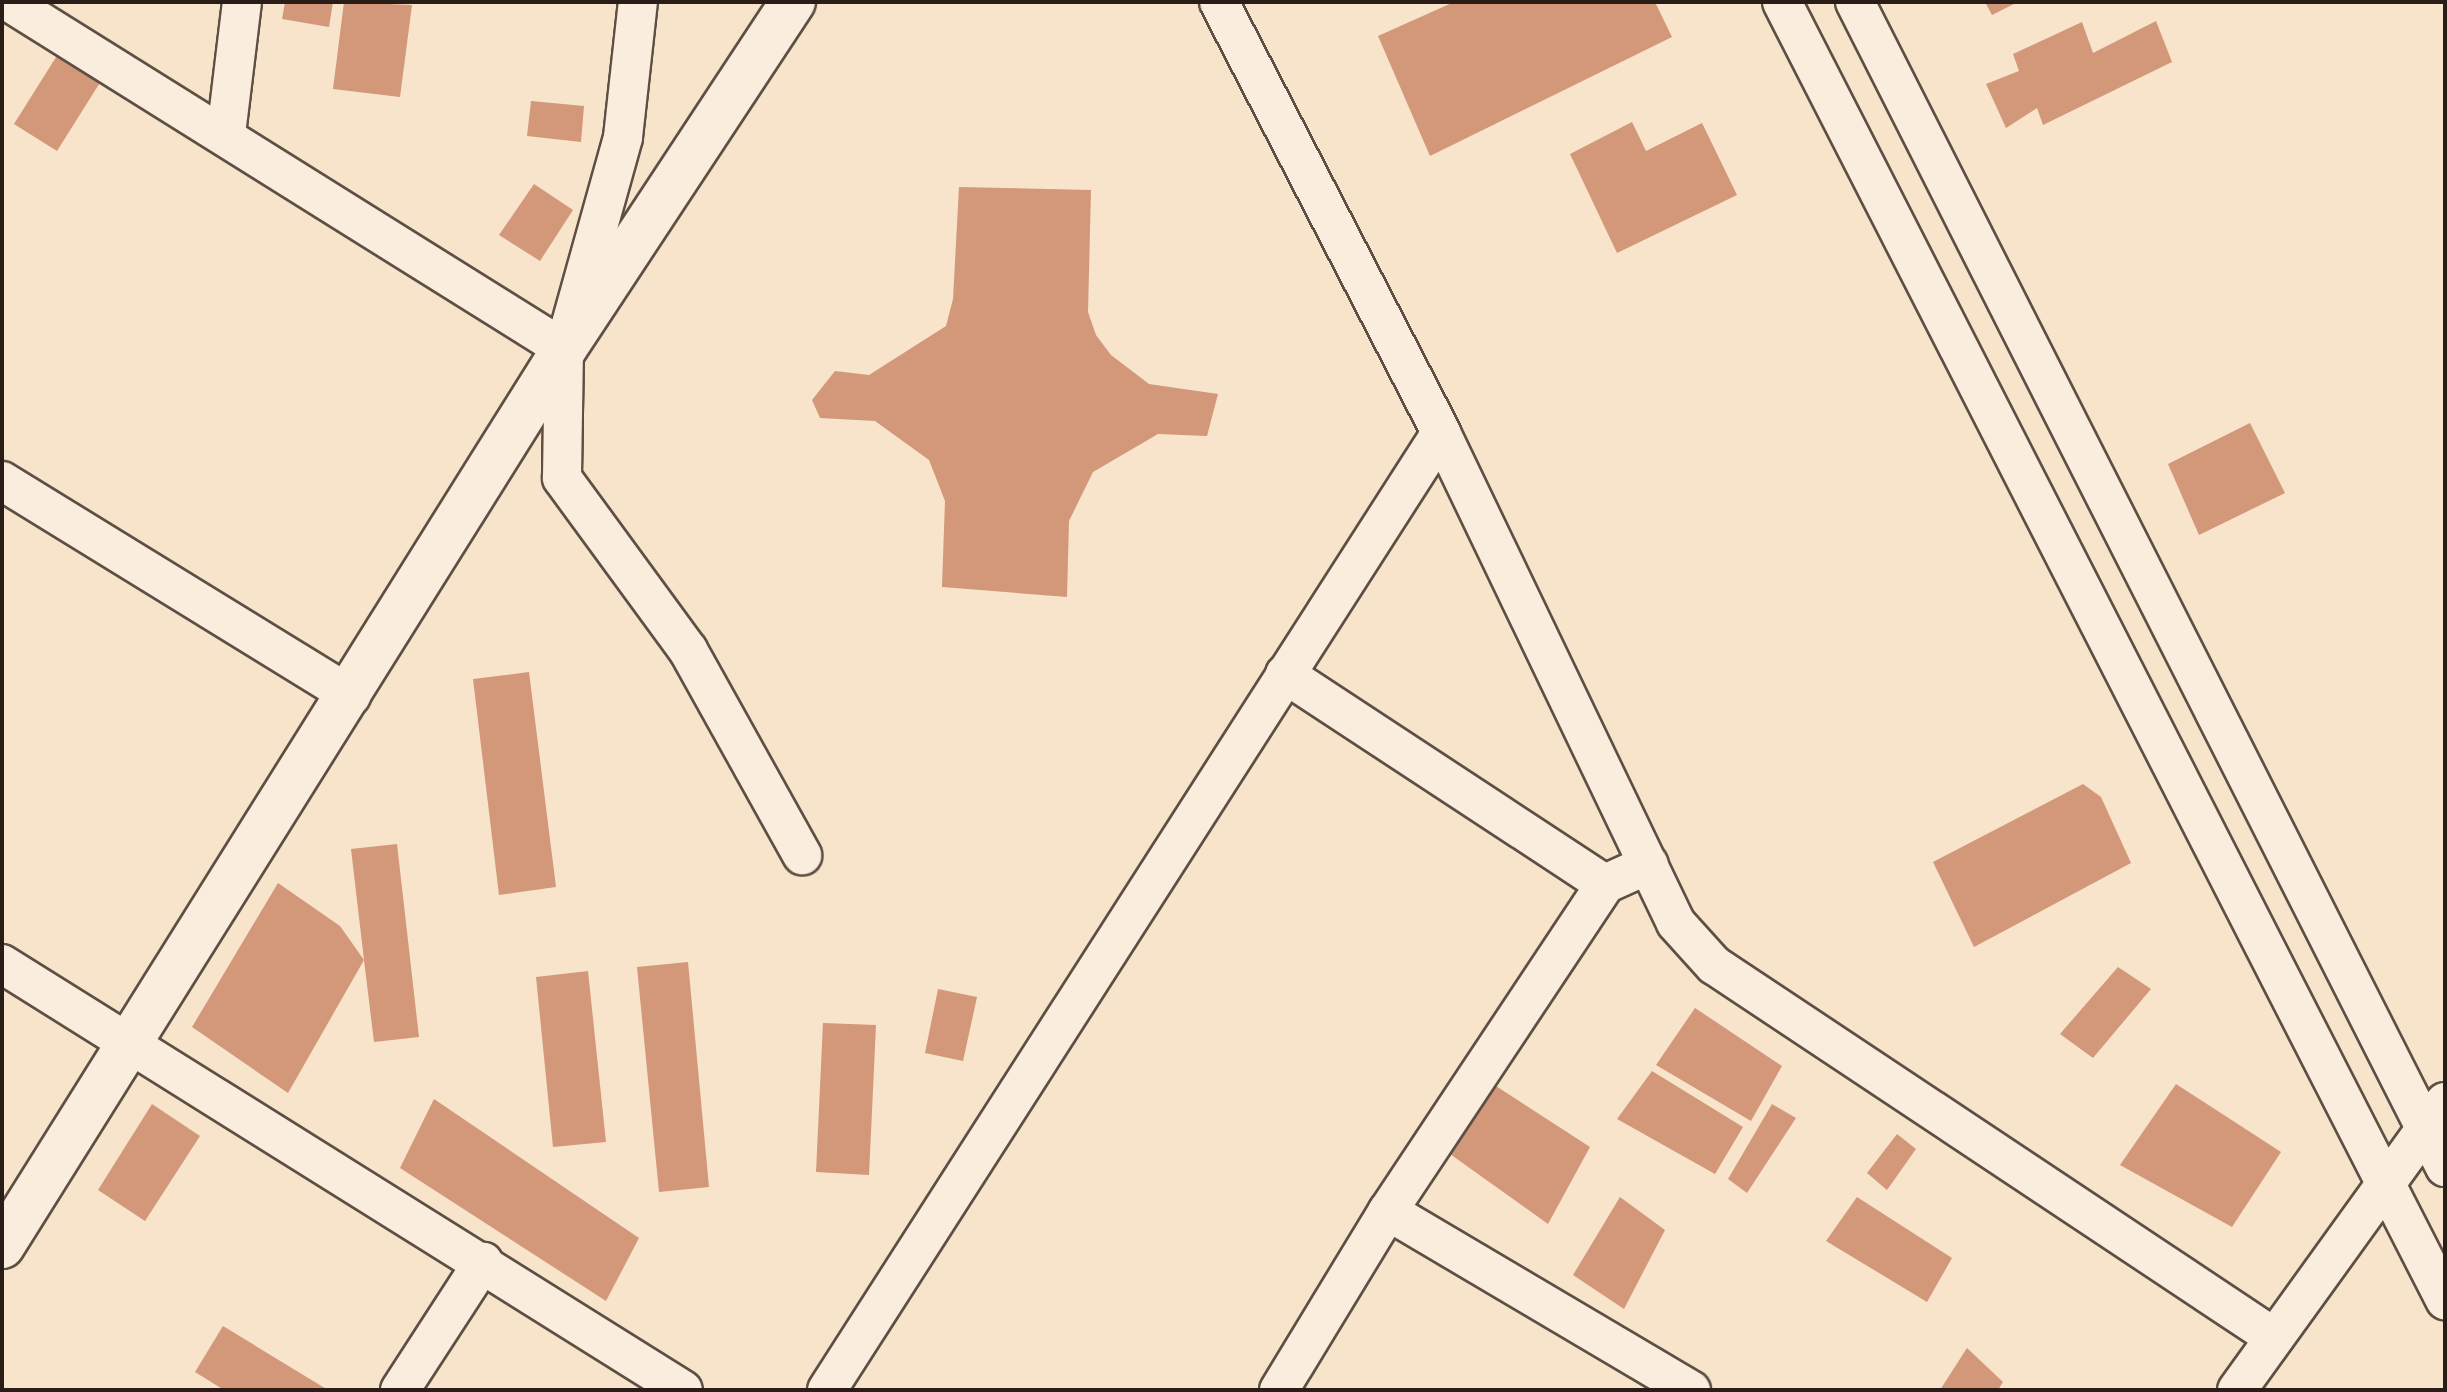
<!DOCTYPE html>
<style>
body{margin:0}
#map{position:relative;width:2447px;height:1392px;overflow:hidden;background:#f7e4ca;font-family:Vollkorn,serif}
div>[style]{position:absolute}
.building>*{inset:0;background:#d3977a}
.roads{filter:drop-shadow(2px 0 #5d4f44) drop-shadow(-2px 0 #5d4f44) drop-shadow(0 2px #5d4f44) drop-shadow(0 -2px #5d4f44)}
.street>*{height:38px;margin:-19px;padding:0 19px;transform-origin:19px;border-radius:19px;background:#faeddd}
.secondary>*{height:44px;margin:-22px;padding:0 22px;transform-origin:22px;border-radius:22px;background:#faeddd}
span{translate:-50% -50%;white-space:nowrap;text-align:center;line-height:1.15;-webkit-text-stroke:8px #faeddd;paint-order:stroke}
.frame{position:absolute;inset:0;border:4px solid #2a1d17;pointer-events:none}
</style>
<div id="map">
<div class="building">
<i style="clip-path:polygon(285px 2px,333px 2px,329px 27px,282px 19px)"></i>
<i style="clip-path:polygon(344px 2px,412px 5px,400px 97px,333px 89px)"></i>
<i style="clip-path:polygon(1454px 2px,1655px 2px,1672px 37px,1430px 156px,1378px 36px)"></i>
<i style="clip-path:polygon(1985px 2px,2018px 2px,1992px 15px)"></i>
<i style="clip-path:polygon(2156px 21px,2172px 62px,2043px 125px,2037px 108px,2006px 128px,1986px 84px,2019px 71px,2013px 54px,2082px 22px,2093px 53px)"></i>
<i style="clip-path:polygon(58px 54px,101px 81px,57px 151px,14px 124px)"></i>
<i style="clip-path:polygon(531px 101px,584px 106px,581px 142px,527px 136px)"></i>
<i style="clip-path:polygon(1632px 122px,1646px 151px,1702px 123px,1737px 195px,1617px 253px,1570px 154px)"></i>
<i style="clip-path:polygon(534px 184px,573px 210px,540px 261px,499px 235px)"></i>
<i style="clip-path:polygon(959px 187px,1091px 190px,1088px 312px,1096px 335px,1111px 355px,1149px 384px,1218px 394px,1207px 436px,1158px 434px,1093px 472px,1069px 521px,1067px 597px,942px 587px,945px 501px,929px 460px,875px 421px,820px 418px,812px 400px,835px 371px,869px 375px,946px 326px,953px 299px)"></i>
<i style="clip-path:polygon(2250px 423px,2285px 493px,2199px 535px,2168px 464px)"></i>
<i style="clip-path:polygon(529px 672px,556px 887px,499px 895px,473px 679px)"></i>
<i style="clip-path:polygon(2083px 784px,2101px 797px,2131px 863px,1974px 947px,1933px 862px)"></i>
<i style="clip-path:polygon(397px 844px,419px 1037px,374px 1042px,364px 960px,288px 1093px,192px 1027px,278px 883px,340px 926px,364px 960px,351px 849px)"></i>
<i style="clip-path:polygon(688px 962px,709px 1187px,659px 1192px,637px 967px)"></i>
<i style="clip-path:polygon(2118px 967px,2151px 989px,2093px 1058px,2060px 1034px)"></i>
<i style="clip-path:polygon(588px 971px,606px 1142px,553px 1147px,536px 977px)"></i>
<i style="clip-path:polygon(938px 989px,977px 997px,963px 1061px,925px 1053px)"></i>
<i style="clip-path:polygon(1695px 1008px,1782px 1066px,1751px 1121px,1656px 1065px)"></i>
<i style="clip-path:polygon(823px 1023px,876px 1025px,869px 1175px,816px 1172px)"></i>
<i style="clip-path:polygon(1652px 1071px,1743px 1127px,1715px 1174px,1617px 1119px)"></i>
<i style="clip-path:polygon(1479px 1075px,1590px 1147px,1548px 1224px,1436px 1144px)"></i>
<i style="clip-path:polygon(2176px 1084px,2281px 1152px,2232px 1227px,2120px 1165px)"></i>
<i style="clip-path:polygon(434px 1099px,639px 1238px,606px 1301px,400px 1168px)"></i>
<i style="clip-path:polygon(152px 1104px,200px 1136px,145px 1221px,98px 1190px)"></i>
<i style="clip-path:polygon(1772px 1104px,1796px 1118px,1747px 1193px,1728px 1179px)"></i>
<i style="clip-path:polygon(1897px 1134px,1916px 1149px,1887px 1190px,1867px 1173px)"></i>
<i style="clip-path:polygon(1620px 1197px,1665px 1230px,1624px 1309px,1573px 1275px)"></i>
<i style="clip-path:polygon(1857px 1197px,1952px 1258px,1927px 1302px,1826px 1241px)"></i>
<i style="clip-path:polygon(223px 1326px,328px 1390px,224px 1390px,195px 1372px)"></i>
<i style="clip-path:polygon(1967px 1348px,2003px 1382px,1998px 1390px,1940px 1390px)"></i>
</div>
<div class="roads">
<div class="street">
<i style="left:9px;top:2px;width:655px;rotate:32.01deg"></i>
<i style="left:564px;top:349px;width:129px;rotate:90.9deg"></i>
<i style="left:562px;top:478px;width:213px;rotate:53.8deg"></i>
<i style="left:688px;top:650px;width:235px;rotate:60.9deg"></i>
<i style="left:1219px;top:2px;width:485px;rotate:62.7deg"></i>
<i style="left:1441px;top:433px;width:543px;rotate:64.38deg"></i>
<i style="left:1676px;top:923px;width:57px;rotate:47.9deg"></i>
<i style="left:1714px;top:965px;width:670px;rotate:33.62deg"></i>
<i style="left:1782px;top:2px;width:1458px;rotate:62.94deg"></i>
<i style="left:1855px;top:2px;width:1306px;rotate:63.14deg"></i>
<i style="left:226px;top:134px;width:133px;rotate:-83.1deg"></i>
<i style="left:569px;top:331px;width:201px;rotate:-74.4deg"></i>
<i style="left:623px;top:137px;width:136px;rotate:-83.7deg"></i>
<i style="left:2px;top:481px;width:410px;rotate:31.6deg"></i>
<i style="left:1285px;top:674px;width:383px;rotate:33.3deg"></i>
<i style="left:2px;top:964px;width:803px;rotate:32.03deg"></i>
<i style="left:1388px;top:1211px;width:352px;rotate:30.6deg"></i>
<i style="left:400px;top:1390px;width:153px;rotate:-57deg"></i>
<i style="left:827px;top:1390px;width:1137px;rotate:-57.32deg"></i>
<i style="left:1279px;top:1390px;width:210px;rotate:-58.7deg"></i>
<i style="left:1388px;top:1211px;width:392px;rotate:-56.4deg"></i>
<i style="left:1605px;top:884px;width:48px;rotate:-24.4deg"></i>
<i style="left:2237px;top:1390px;width:355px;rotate:-54.2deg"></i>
</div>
<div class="secondary">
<i style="left:2px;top:1246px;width:1059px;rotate:-57.93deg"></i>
<i style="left:564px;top:349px;width:416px;rotate:-56.6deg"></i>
</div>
</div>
<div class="frame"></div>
</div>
